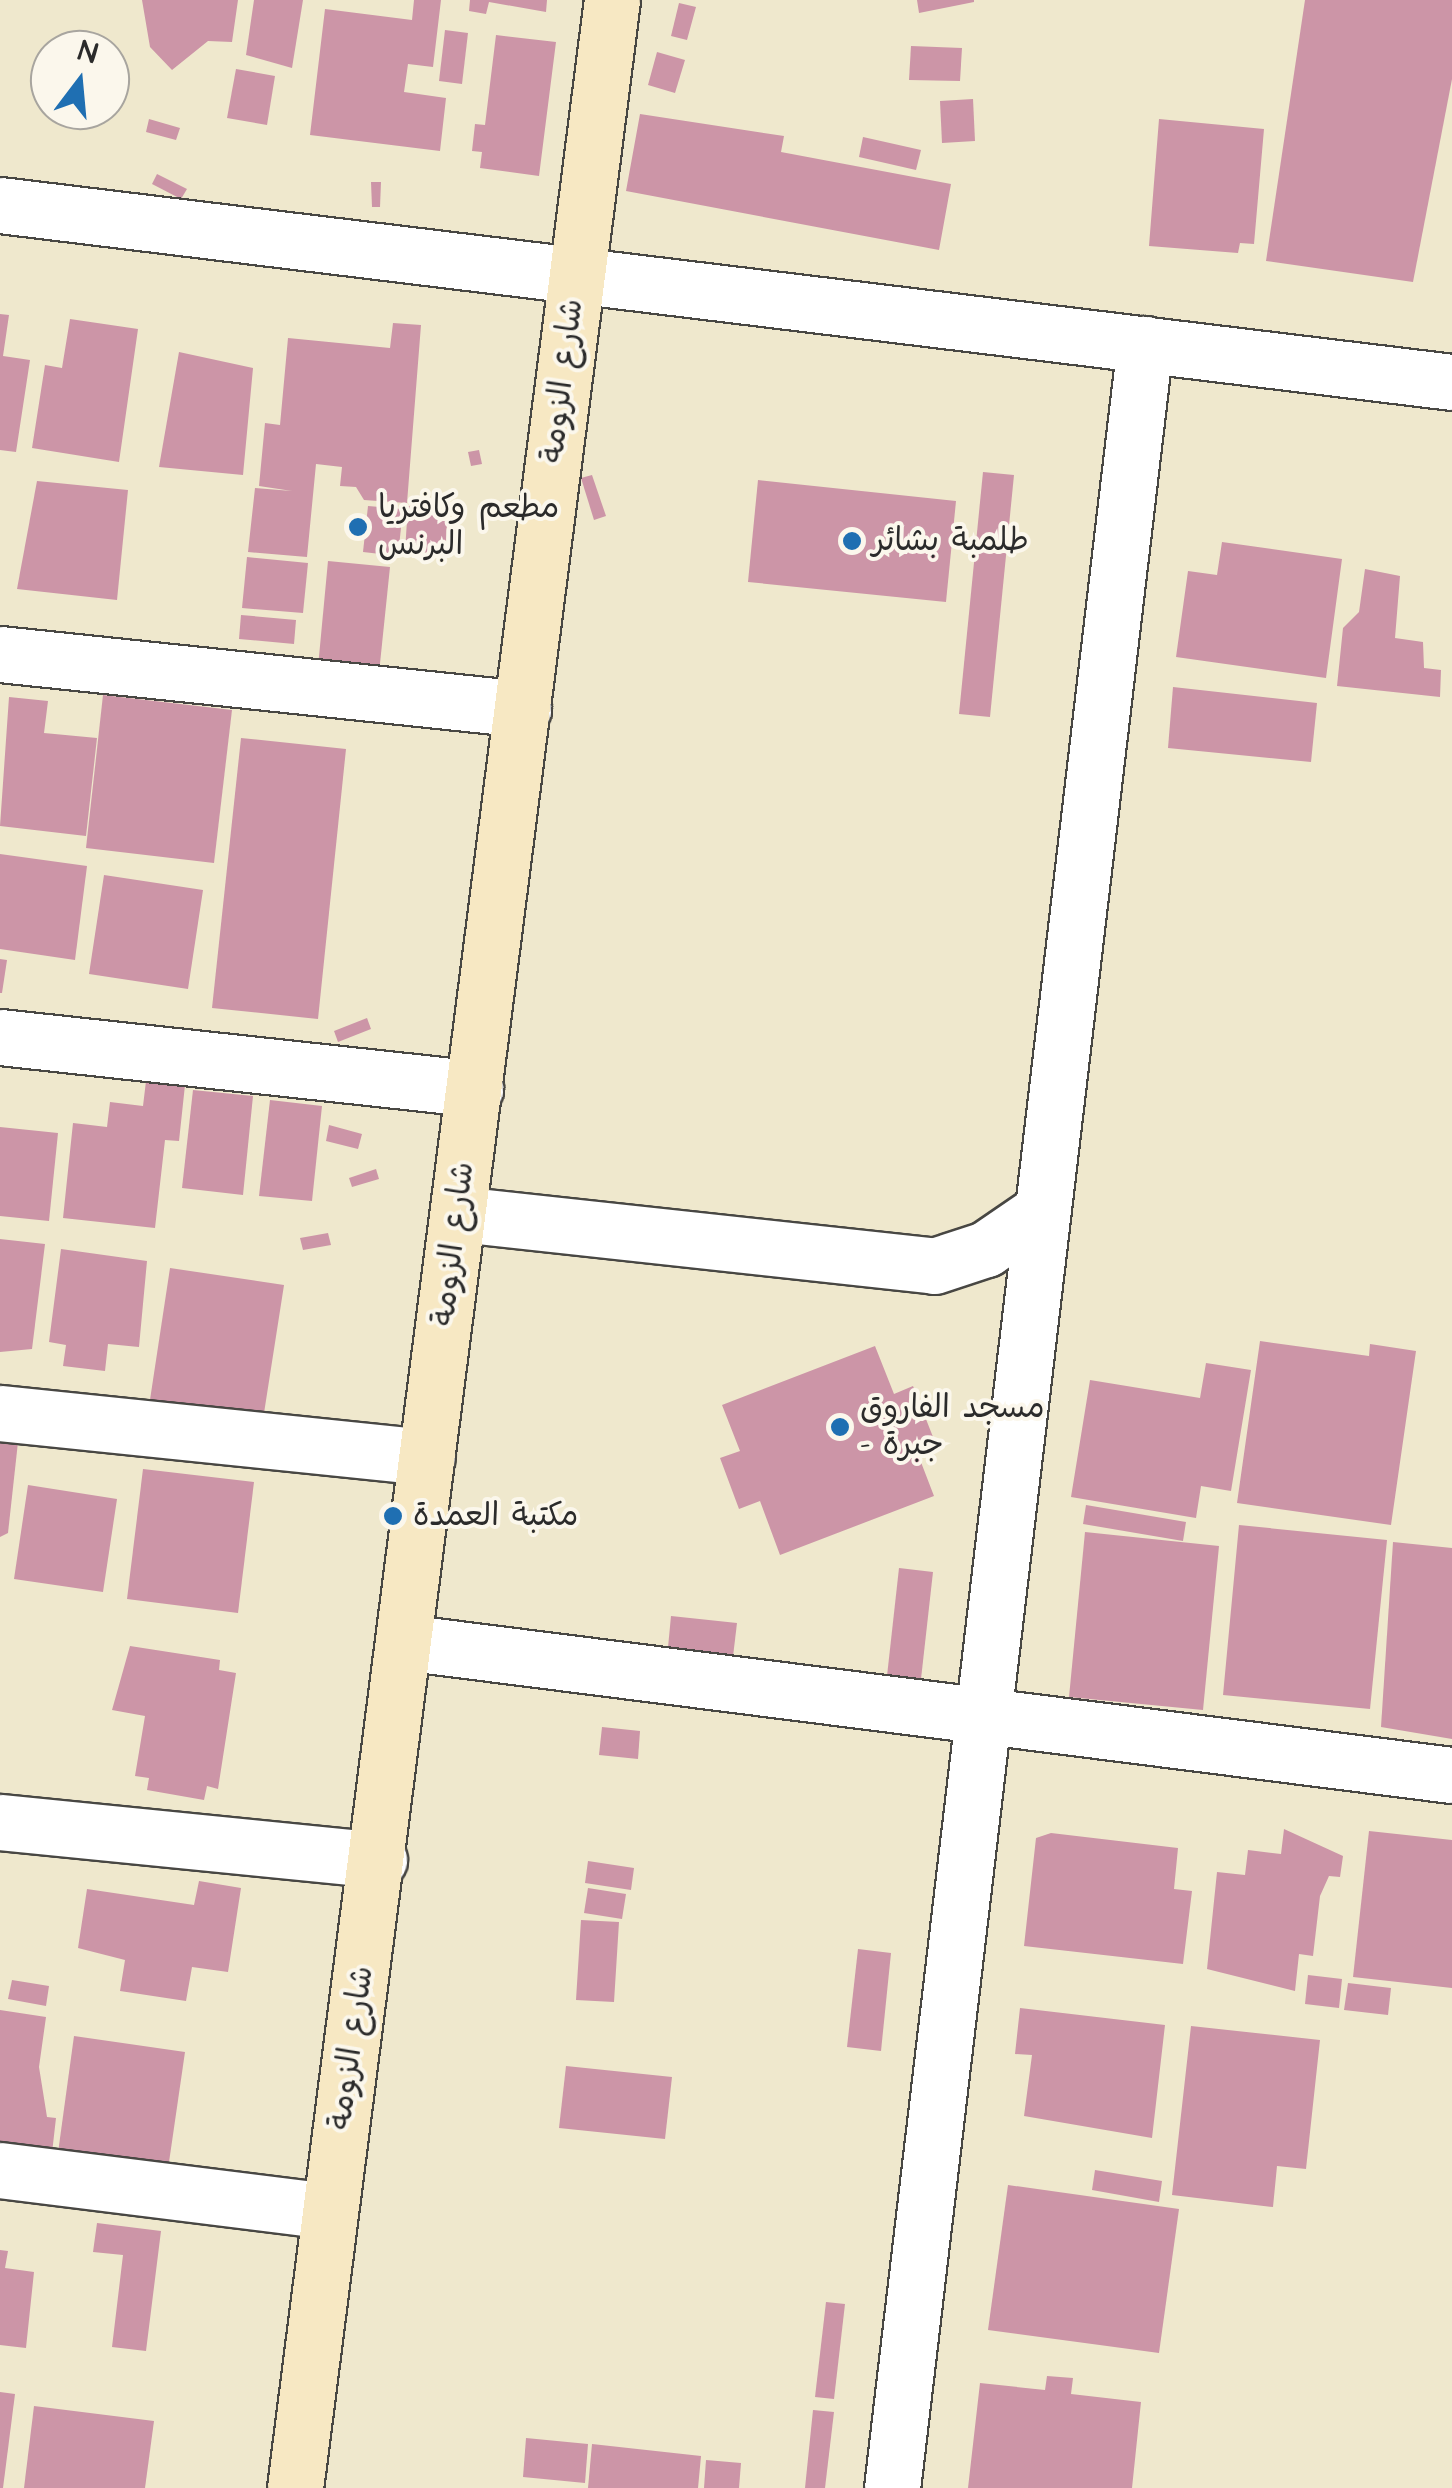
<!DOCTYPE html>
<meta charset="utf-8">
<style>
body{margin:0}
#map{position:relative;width:1452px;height:2488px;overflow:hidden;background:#efe8cd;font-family:"Architects Daughter","Playpen Sans Arabic",sans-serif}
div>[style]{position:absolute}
.building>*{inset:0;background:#cc95a7}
.roads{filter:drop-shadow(2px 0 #484743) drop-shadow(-2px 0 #484743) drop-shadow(0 2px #484743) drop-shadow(0 -2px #484743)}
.street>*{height:55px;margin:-27.5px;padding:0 27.5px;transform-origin:27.5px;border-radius:27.5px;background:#fff}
.secondary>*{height:55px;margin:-27.5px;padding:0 27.5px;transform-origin:27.5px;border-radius:27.5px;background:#f7e8c3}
.dots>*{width:28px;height:28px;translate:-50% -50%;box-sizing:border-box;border:5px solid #fbf7ec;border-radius:50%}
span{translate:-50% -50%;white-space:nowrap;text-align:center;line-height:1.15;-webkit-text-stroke:8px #fbf7ec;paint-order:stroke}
.street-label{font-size:32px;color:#2b2b2b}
.poi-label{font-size:32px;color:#2b2b2b}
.left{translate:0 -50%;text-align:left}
.north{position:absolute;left:30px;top:30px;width:100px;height:100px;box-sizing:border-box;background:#fbf7ec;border:2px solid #a8a59f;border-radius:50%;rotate:16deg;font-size:28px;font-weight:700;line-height:40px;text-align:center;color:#2b2b2b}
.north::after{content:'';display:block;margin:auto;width:35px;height:45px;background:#1f6fb2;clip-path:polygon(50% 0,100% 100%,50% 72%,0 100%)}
</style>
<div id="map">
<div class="building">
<i style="clip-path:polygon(142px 0,238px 0,232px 42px,208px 41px,172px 70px,150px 47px)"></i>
<i style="clip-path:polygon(254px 0,303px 0,292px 68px,246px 55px)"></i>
<i style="clip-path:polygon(414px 0,441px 0,433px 67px,408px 64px,404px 92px,446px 98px,440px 151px,310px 135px,325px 9px,412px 20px)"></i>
<i style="clip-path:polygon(470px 0,547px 0,546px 12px,489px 2px,486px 14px,469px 11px)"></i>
<i style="clip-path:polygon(917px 0,974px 0,974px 2px,919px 13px)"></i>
<i style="clip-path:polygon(1305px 0,1452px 0,1452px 79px,1413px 282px,1266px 261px)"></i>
<i style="clip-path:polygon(679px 3px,696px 7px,687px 40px,671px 36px)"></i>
<i style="clip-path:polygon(445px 30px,468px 33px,462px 84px,439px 81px)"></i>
<i style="clip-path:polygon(496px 35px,556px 42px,539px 176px,480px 168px,482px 152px,472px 151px,475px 124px,485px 125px)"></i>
<i style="clip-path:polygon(911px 46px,962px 48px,960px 81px,909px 80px)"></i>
<i style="clip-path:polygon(657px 52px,685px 60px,675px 93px,648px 85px)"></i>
<i style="clip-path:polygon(236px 69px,275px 76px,267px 125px,227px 118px)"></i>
<i style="clip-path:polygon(973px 99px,975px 141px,942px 143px,940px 101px)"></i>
<i style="clip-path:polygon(640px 114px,784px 136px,781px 152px,951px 184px,939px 250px,626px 191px)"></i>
<i style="clip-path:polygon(149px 119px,180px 128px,176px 140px,146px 132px)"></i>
<i style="clip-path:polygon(1159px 119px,1264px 129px,1254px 244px,1240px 243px,1238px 253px,1149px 246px)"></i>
<i style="clip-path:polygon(863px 137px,921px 150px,916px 170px,859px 157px)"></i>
<i style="clip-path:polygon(157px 174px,187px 189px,181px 199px,152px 184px)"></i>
<i style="clip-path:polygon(371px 182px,381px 182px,380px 207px,372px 207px)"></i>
<i style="clip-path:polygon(0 314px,9px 315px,3px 356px,30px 360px,16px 452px,0 450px)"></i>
<i style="clip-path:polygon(70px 319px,138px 329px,119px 462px,32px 448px,45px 365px,62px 368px)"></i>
<i style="clip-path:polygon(393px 323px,421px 325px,407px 503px,364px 500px,356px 487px,340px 486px,342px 467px,316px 464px,307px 557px,248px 552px,255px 488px,292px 491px,259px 486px,265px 423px,280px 425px,288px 338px,390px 348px)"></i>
<i style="clip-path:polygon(179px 352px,253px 368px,243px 475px,159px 467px)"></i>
<i style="clip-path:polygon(479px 450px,482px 464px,471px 466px,468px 452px)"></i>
<i style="clip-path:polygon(983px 472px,1014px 475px,990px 717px,959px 714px)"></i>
<i style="clip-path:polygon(592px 475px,606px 516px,594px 520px,581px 478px)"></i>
<i style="clip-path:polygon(758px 480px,956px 501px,946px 602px,748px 582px)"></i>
<i style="clip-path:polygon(37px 481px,128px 490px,117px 600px,17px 589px)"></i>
<i style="clip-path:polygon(368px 506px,403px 509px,398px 556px,363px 552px)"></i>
<i style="clip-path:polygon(408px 506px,448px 510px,445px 554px,405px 551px)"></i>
<i style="clip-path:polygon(1222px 542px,1342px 559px,1326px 678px,1176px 657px,1188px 571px,1217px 575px)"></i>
<i style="clip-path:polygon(247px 557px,308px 563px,303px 613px,242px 608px)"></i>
<i style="clip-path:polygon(328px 561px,390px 567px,379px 673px,318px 667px)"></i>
<i style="clip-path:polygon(1365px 569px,1400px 576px,1395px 638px,1423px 642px,1424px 668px,1441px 670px,1440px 697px,1337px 686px,1343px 628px,1359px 612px)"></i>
<i style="clip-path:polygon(241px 615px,296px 620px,294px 644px,239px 639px)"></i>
<i style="clip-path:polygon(1173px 687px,1317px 703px,1311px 762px,1168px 748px)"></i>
<i style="clip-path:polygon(103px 695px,232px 710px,214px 863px,86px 848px)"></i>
<i style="clip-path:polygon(9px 697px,48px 701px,44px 733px,97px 738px,86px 836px,0 826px)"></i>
<i style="clip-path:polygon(241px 738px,346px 749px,318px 1019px,212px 1008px)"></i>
<i style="clip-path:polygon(0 854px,87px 866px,75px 960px,0 949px)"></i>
<i style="clip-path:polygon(104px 875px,203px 890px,188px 989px,89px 974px)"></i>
<i style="clip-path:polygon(0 959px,7px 960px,2px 993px,0 993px)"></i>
<i style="clip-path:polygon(367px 1018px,371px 1029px,338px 1042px,334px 1031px)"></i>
<i style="clip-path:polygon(146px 1081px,185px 1085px,179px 1141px,165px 1140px,155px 1228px,63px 1218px,73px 1123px,107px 1127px,110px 1102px,143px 1106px)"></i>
<i style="clip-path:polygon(193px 1090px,253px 1096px,243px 1195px,182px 1188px)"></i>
<i style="clip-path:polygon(270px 1100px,322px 1106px,312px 1201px,259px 1196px)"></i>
<i style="clip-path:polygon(329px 1125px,362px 1134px,358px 1149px,326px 1141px)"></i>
<i style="clip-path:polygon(0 1127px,58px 1133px,49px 1221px,0 1216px)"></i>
<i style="clip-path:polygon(376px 1169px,379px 1179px,352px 1187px,349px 1178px)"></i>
<i style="clip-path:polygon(328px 1233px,331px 1245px,303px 1250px,300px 1238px)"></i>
<i style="clip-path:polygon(0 1239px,45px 1244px,32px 1349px,0 1352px)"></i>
<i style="clip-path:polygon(61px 1249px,147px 1261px,139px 1347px,108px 1344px,105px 1371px,63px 1366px,66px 1345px,49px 1342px)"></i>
<i style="clip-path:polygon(170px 1268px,284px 1285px,262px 1426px,148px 1413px)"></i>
<i style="clip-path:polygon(1260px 1341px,1369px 1356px,1370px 1344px,1416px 1351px,1391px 1525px,1237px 1503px)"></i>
<i style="clip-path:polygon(875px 1346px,894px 1394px,913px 1386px,933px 1437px,914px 1444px,934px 1496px,780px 1555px,760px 1501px,739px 1509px,720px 1458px,740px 1451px,722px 1405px)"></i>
<i style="clip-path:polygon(1206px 1363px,1251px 1370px,1231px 1491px,1201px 1486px,1196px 1518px,1071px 1497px,1090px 1380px,1200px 1398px)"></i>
<i style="clip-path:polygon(0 1440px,18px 1442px,8px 1533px,0 1537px)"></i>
<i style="clip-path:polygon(143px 1469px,254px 1482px,238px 1613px,127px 1599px)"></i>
<i style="clip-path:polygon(28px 1485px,117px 1499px,103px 1592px,14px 1579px)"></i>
<i style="clip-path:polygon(1086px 1505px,1186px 1522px,1183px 1541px,1083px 1524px)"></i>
<i style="clip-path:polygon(1239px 1525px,1387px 1540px,1370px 1709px,1223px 1695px)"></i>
<i style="clip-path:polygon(1085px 1532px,1219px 1546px,1203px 1710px,1069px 1697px)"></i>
<i style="clip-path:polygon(1393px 1542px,1452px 1548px,1452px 1739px,1381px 1727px)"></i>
<i style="clip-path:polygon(899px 1568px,933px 1572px,921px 1679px,887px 1676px)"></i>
<i style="clip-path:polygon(671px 1616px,737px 1623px,732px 1665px,667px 1658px)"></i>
<i style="clip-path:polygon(130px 1646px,220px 1660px,219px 1670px,236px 1673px,218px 1789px,207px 1786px,204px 1800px,147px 1790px,149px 1778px,135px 1776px,145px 1716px,112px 1710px)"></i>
<i style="clip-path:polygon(602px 1727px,640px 1731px,638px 1759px,599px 1755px)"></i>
<i style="clip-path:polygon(1284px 1829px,1343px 1856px,1340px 1877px,1329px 1876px,1320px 1896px,1313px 1956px,1299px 1954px,1295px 1991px,1207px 1969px,1217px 1872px,1245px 1875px,1248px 1850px,1281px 1854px)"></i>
<i style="clip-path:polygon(1369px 1831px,1452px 1840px,1452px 1988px,1353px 1977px)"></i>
<i style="clip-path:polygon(1051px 1833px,1178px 1848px,1174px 1889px,1192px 1891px,1183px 1964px,1024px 1946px,1036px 1838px)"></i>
<i style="clip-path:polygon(588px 1861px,634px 1868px,631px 1890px,585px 1883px)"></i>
<i style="clip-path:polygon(199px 1881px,241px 1888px,228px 1972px,192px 1967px,186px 2001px,120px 1991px,125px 1960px,78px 1948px,87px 1889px,194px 1905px)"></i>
<i style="clip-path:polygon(588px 1888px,626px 1894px,622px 1919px,584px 1913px)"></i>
<i style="clip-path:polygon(581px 1920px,619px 1922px,614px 2002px,576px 2000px)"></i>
<i style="clip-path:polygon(858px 1949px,891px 1953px,881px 2051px,847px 2047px)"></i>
<i style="clip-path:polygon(1308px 1975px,1342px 1979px,1339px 2008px,1305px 2004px)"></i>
<i style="clip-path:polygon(12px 1980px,49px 1986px,46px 2006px,8px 1999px)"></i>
<i style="clip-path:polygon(1348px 1983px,1391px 1988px,1388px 2015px,1344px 2010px)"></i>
<i style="clip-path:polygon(1020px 2008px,1165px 2025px,1152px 2138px,1024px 2116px,1032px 2055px,1015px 2054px)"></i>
<i style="clip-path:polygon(0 2010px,46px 2017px,39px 2067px,47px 2117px,56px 2118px,52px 2153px,0 2145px)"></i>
<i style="clip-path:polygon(1191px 2026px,1320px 2040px,1306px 2169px,1277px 2166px,1273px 2207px,1172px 2195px)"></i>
<i style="clip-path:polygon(74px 2036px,185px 2052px,167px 2176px,57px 2160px)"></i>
<i style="clip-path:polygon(566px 2066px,672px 2077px,665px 2139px,559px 2128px)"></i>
<i style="clip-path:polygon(1095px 2170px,1162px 2181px,1159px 2202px,1092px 2190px)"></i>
<i style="clip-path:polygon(1008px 2185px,1179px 2209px,1159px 2353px,988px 2330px)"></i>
<i style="clip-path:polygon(97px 2223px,161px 2231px,146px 2351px,112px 2347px,123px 2255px,93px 2252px)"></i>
<i style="clip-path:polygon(0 2250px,8px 2251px,5px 2268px,34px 2272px,26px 2348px,0 2345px)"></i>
<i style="clip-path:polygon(826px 2302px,845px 2304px,834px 2399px,815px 2397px)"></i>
<i style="clip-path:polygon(1047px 2376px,1073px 2378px,1071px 2394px,1141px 2402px,1132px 2488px,968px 2488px,980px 2383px,1045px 2390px)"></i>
<i style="clip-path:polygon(0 2392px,15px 2394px,3px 2488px,0 2488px)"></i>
<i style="clip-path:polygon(34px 2406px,154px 2421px,145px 2488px,24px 2488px)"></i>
<i style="clip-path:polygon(813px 2410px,834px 2412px,825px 2488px,805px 2488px)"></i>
<i style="clip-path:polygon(526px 2438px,588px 2444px,585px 2483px,523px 2477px)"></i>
<i style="clip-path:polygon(592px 2444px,701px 2456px,698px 2488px,588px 2488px)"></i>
<i style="clip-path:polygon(706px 2460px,741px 2463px,739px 2488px,704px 2488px)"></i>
</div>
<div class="roads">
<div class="street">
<i style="left:0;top:205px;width:1463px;rotate:6.95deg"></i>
<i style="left:0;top:654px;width:526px;rotate:6deg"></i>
<i style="left:0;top:1037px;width:478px;rotate:6.2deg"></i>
<i style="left:459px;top:1214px;width:478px;rotate:6.2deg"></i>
<i style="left:934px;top:1266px;width:55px;rotate:-18.1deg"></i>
<i style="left:986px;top:1249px;width:62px;rotate:-34.5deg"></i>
<i style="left:0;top:1413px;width:429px;rotate:5.9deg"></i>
<i style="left:403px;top:1642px;width:1057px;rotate:7.23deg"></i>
<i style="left:0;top:1822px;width:381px;rotate:5.7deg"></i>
<i style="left:0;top:2170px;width:332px;rotate:7.1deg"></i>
<i style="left:892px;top:2488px;width:2159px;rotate:-83.27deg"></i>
</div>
<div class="secondary">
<i style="left:295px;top:2488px;width:2508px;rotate:-82.74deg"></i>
</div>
</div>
<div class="dots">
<i style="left:358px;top:527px;background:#1f6fb2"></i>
<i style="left:852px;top:541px;background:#1f6fb2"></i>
<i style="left:840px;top:1427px;background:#1f6fb2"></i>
<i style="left:393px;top:1516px;background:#1f6fb2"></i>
</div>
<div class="street-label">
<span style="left:563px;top:381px;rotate:-83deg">شارع الزومة</span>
<span style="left:454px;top:1244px;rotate:-83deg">شارع الزومة</span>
<span style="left:352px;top:2048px;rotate:-82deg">شارع الزومة</span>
</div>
<div class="poi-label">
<span class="left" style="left:378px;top:527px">مطعم وكافتريا<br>البرنس</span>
<span class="left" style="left:872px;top:541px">طلمبة بشائر</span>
<span class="left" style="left:860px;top:1427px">مسجد الفاروق<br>- جبرة</span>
<span class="left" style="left:413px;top:1516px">مكتبة العمدة</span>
</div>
<div class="north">N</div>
</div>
